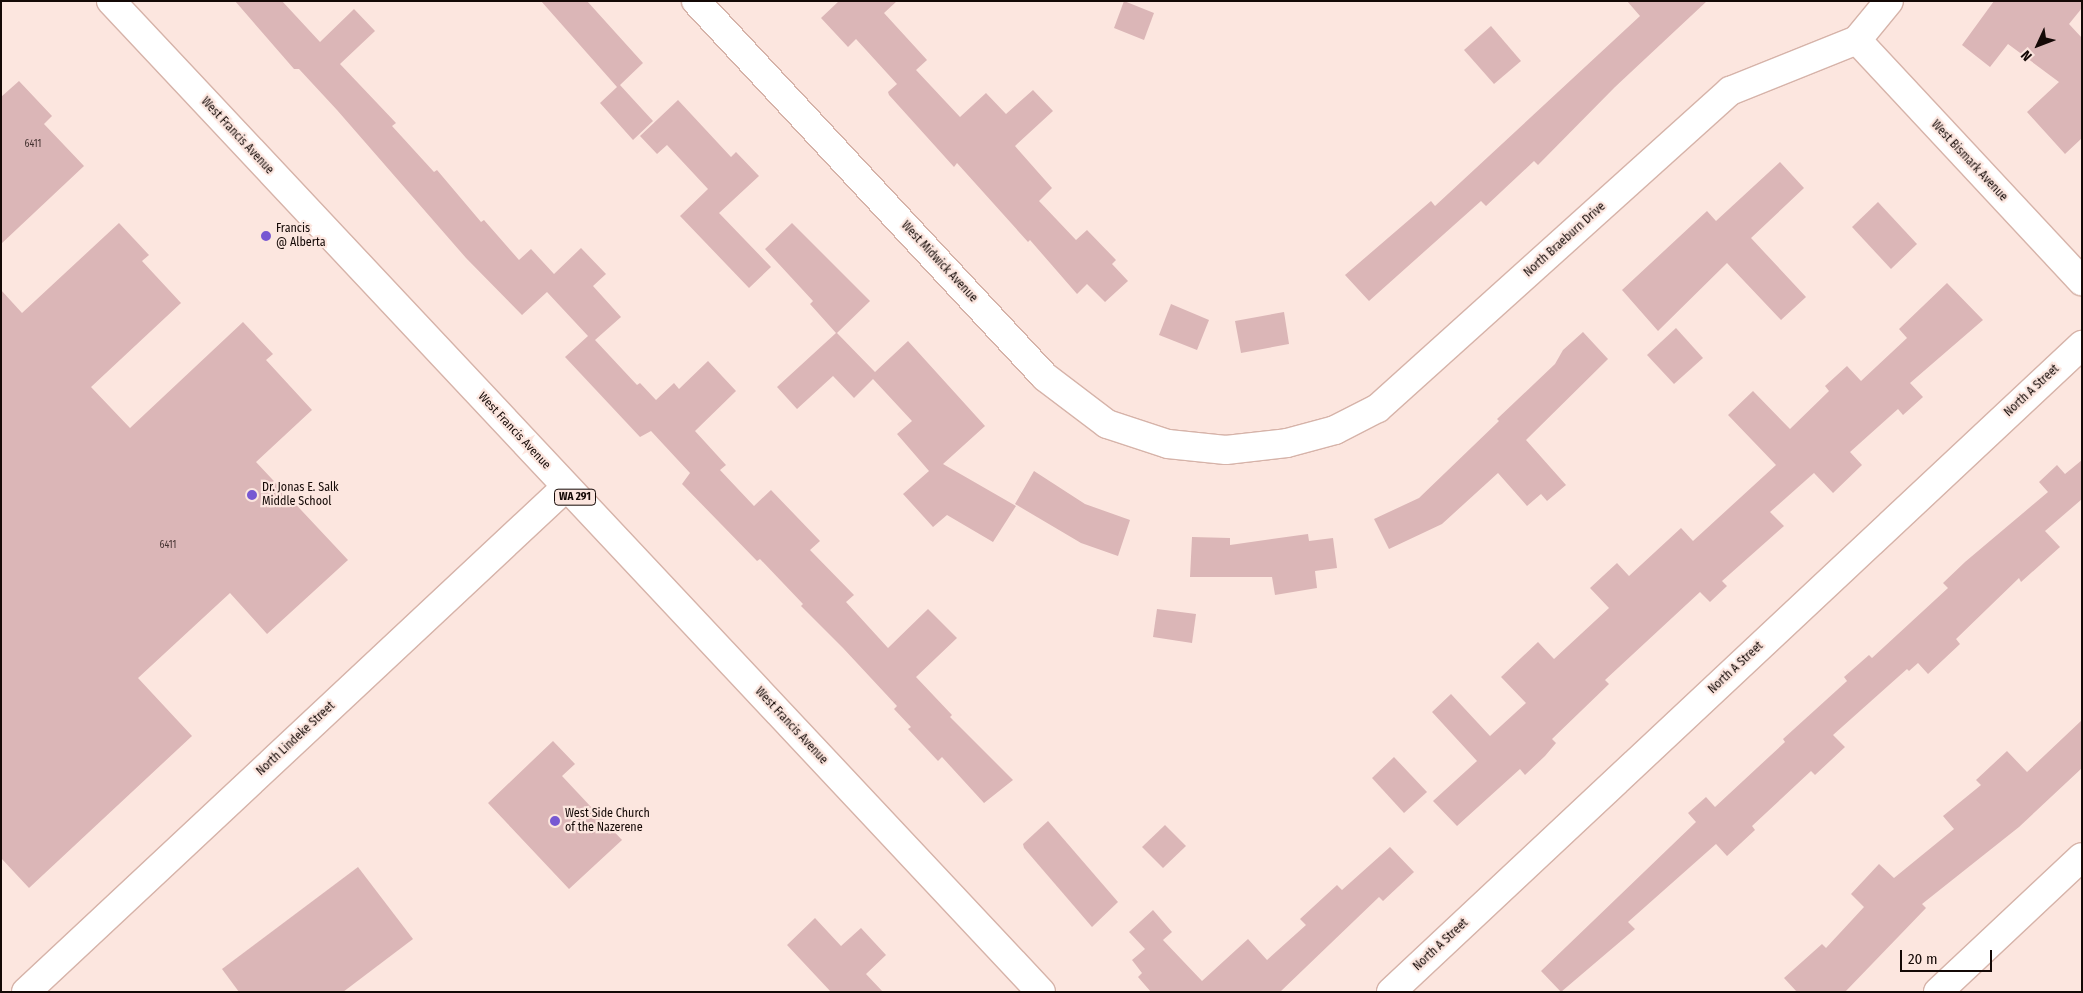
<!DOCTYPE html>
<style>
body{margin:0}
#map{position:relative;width:2083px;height:993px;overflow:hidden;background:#fce6df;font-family:"Fira Sans Condensed",sans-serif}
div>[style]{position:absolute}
.building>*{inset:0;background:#dbb6b7}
.roads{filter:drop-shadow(1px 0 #d6b3a9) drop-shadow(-1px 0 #d6b3a9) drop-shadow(0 1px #d6b3a9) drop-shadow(0 -1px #d6b3a9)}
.minor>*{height:28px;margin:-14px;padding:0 14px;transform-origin:14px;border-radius:14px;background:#fff}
.major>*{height:28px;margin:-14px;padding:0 14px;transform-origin:14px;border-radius:14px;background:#fff}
.dots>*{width:14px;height:14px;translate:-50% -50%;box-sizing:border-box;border:2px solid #fce6df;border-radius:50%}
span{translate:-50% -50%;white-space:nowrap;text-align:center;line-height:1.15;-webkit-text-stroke:4.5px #fce6df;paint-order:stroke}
.number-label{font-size:10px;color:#463432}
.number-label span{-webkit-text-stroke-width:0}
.shield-label span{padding:1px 4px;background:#fce6df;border:1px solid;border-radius:4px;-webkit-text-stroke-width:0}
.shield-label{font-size:11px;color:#140906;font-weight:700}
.street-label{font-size:12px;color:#140906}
.poi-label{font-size:12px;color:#140906}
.left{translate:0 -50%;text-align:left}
.frame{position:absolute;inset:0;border:2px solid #140906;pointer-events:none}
.north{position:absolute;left:2013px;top:20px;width:50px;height:50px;-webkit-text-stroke:4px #fce6df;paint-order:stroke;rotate:227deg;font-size:14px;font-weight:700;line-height:20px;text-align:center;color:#140906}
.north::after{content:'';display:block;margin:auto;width:18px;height:22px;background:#140906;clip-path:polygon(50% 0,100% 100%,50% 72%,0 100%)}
.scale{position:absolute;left:1900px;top:950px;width:92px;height:22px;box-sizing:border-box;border:2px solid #140906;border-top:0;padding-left:6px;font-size:15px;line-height:18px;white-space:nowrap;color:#140906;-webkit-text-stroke:4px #fce6df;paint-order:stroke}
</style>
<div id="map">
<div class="building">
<i style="clip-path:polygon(235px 1px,282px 1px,320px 42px,354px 9px,375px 31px,340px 64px,396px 123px,392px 126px,434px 172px,437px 170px,481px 222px,484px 220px,519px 260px,531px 249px,554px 274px,581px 248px,606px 274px,593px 286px,621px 317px,595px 340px,637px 385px,640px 383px,656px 400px,674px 383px,679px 389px,708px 361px,736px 391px,695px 431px,726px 465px,720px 470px,754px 506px,771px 490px,820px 541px,810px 550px,854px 595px,846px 602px,888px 648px,928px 609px,957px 638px,916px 677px,952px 715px,950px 717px,1013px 780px,984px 803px,942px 757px,938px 761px,908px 729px,911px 727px,894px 709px,897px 706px,843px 648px,801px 606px,803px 604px,760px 559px,757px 561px,682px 484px,690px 473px,651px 431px,640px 437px,565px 357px,588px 336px,547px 292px,522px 315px,466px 258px,337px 110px,299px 69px,294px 69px)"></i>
<i style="clip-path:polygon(541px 1px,587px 1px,643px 63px,620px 85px,653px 121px,633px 140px,600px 103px,617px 87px)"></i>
<i style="clip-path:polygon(839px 1px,897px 1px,884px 13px,927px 60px,916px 70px,960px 117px,986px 93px,1006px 114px,1033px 90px,1053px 111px,1015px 146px,1052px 188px,1039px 201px,1076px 240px,1087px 230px,1116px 260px,1112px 264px,1128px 281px,1105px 302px,1087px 284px,1077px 294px,1030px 240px,1028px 242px,957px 163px,954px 167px,889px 95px,888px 92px,897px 84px,856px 39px,848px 47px,821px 18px)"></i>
<i style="clip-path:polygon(1124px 1px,1154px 13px,1144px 40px,1114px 28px)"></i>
<i style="clip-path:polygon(1627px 1px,1707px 1px,1615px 87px,1538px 165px,1534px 161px,1486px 206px,1481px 201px,1369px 301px,1345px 275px,1431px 201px,1435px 206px,1640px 16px)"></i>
<i style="clip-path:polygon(1994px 1px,2082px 1px,2082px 8px,2069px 24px,2082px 38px,2082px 138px,2065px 154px,2027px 112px,2059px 82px,2008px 44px,1990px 67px,1962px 45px)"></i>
<i style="clip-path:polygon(1491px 26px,1521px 61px,1494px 84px,1464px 50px)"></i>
<i style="clip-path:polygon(19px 81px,52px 116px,44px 124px,84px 166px,1px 244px,1px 97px)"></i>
<i style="clip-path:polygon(678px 100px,731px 157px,736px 152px,759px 176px,719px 213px,771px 267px,749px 288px,680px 216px,708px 189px,667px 145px,657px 154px,640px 136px)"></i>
<i style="clip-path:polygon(1780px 162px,1804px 188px,1751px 238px,1806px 297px,1781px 320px,1727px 263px,1658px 331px,1622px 290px,1707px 211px,1716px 221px)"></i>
<i style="clip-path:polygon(1878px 202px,1917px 244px,1891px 269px,1852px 227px)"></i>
<i style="clip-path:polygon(119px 223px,149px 255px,142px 261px,181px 303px,91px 387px,130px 428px,243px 322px,273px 354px,266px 360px,312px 410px,256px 462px,348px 560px,267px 634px,230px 593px,138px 678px,192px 736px,29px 888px,1px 858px,1px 290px,22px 313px)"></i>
<i style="clip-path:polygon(792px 223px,870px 301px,837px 333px,875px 372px,908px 341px,985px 426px,943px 464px,1016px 506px,993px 542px,947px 515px,933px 527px,903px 494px,929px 471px,897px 434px,912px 421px,873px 379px,854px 398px,833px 376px,797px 409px,777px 387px,836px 333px,810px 304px,813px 301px,765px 249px)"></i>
<i style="clip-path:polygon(1947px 283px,1983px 320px,1910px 383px,1923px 397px,1903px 415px,1898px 409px,1850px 452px,1862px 465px,1833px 493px,1814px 473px,1770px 512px,1784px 526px,1722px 581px,1727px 586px,1710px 602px,1700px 592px,1605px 680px,1609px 684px,1552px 739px,1556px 743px,1545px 756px,1525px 775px,1520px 769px,1457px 826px,1433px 801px,1477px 761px,1432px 712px,1451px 694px,1490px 736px,1526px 703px,1501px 677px,1538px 642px,1554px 659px,1609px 608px,1590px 588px,1617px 563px,1629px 576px,1681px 528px,1693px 541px,1776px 465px,1728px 415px,1753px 391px,1790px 429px,1829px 391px,1825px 386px,1847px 366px,1861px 381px,1907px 338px,1899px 329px)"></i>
<i style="clip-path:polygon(1171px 304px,1209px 320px,1197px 350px,1159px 335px)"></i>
<i style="clip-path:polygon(1284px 312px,1289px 344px,1241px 353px,1235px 321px)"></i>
<i style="clip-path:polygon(1676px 328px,1703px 358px,1674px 384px,1647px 355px)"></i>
<i style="clip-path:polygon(1583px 332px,1608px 359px,1526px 440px,1566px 485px,1547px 501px,1541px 494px,1527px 506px,1498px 473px,1442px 524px,1389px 549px,1374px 519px,1419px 498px,1499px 421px,1497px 419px,1555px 364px,1563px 350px)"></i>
<i style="clip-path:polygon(2082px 460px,2082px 499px,2045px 531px,2060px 547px,2021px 582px,2019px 578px,1956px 639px,1960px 644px,1928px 674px,1918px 663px,1909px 671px,1907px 669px,1833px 735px,1845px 747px,1815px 775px,1811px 771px,1752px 826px,1755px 830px,1727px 856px,1716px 844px,1628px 922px,1635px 929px,1561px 992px,1541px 971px,1696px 822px,1688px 813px,1706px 797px,1715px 807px,1785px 742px,1783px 739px,1847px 681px,1844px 677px,1869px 655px,1872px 658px,1948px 588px,1943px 583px,1965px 562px,2048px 492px,2039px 482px,2057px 465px,2065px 474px)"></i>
<i style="clip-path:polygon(1034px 471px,1085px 504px,1130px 520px,1118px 556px,1081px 543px,1015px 504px)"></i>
<i style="clip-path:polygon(1308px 534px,1309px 541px,1333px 538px,1337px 568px,1315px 571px,1317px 588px,1275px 595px,1272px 577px,1190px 577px,1192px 537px,1230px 538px,1230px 545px)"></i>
<i style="clip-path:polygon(1157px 609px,1196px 614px,1192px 643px,1153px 637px)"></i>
<i style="clip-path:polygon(2082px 720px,2082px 768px,2019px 827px,1922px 904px,1926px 908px,1845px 992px,1797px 992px,1784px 978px,1822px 944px,1826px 948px,1864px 907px,1851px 894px,1879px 864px,1894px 878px,1954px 829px,1943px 816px,1981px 785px,1976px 780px,2007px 751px,2027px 772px)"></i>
<i style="clip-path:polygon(553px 741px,575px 764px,562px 776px,622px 840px,569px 889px,488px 803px)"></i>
<i style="clip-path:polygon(1394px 757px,1427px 792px,1404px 813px,1372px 778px)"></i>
<i style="clip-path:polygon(1048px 821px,1118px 902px,1092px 927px,1024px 848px,1023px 844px)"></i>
<i style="clip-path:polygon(1165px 825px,1186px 846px,1163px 868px,1142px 847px)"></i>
<i style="clip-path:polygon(1390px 847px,1414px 872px,1383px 901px,1379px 897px,1280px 992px,1151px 992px,1138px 977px,1142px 973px,1132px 960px,1145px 949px,1129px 932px,1153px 910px,1172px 932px,1163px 940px,1202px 981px,1248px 939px,1267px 960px,1306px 925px,1300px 919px,1337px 885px,1342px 890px)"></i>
<i style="clip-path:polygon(358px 867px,413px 939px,343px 992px,239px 992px,222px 969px)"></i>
<i style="clip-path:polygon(815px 918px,841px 946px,861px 928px,886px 955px,866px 974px,883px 992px,831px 992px,787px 945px)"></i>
</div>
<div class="roads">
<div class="minor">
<i style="left:696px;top:1px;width:513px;rotate:47.13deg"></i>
<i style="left:1045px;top:377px;width:78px;rotate:37.2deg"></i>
<i style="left:1107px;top:424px;width:64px;rotate:18.2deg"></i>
<i style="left:1168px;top:444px;width:58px;rotate:5.9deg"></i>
<i style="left:1226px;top:450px;width:61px;rotate:-6.5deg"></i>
<i style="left:1287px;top:443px;width:50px;rotate:-15.2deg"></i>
<i style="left:1335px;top:430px;width:48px;rotate:-27.1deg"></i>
<i style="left:1378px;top:408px;width:474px;rotate:-42deg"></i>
<i style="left:1730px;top:91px;width:137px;rotate:-21.9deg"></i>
<i style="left:1857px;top:40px;width:50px;rotate:-50.6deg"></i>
<i style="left:1857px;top:40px;width:330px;rotate:47deg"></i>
<i style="left:26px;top:992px;width:739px;rotate:-43.08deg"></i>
<i style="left:1391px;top:992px;width:947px;rotate:-43.12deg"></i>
<i style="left:1938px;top:992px;width:197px;rotate:-43.2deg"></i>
</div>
<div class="major">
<i style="left:111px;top:1px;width:1359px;rotate:46.82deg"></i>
</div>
</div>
<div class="dots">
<i style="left:266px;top:236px;background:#7758d2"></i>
<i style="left:252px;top:495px;background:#7758d2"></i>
<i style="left:555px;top:821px;background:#7758d2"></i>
</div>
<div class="number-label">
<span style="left:33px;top:145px">6411</span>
<span style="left:168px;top:546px">6411</span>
</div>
<div class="shield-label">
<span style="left:575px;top:497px">WA 291</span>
</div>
<div class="street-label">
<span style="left:237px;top:136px;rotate:47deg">West Francis Avenue</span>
<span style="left:1969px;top:161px;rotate:47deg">West Bismark Avenue</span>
<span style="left:1565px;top:240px;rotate:-42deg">North Braeburn Drive</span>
<span style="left:939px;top:262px;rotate:47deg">West Midwick Avenue</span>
<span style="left:2032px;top:391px;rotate:-43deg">North A Street</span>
<span style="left:514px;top:431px;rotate:47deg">West Francis Avenue</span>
<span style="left:1736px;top:668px;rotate:-43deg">North A Street</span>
<span style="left:791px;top:726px;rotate:47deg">West Francis Avenue</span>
<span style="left:296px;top:739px;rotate:-43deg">North Lindeke Street</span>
<span style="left:1441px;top:945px;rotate:-43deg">North A Street</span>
</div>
<div class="poi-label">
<span class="left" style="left:276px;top:236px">Francis<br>@ Alberta</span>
<span class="left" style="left:262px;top:495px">Dr. Jonas E. Salk<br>Middle School</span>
<span class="left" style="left:565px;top:821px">West Side Church<br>of the Nazerene</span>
</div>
<div class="frame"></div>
<div class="north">N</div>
<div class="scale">20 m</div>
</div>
